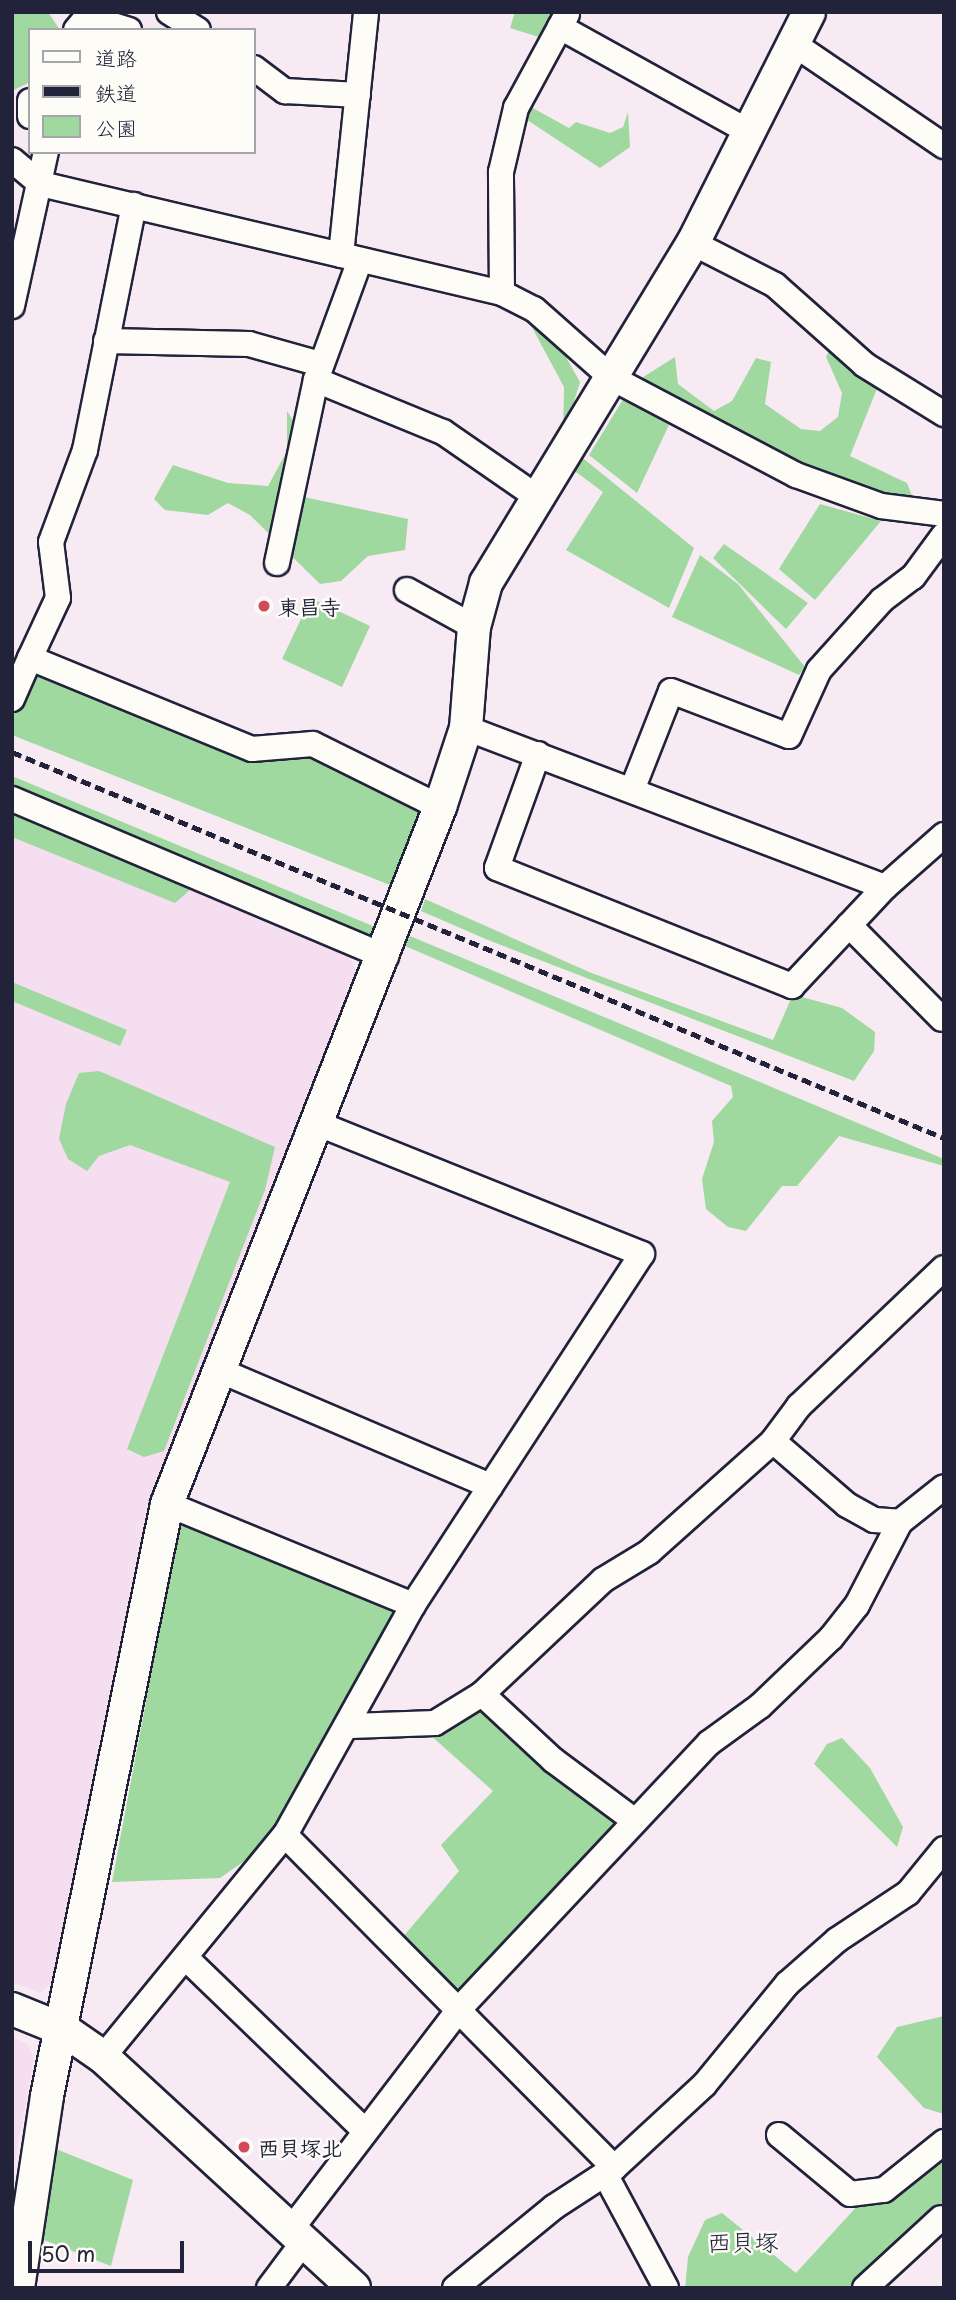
<!DOCTYPE html>
<meta charset="utf-8">
<style>
body{margin:0}
#map{position:relative;width:956px;height:2300px;overflow:hidden;background:#f8eaf2;font-family:"Playpen Sans","Klee One",sans-serif}
div>[style]{position:absolute}
.built>*{inset:0;background:#f4deef}
.green>*{inset:0;background:#9fd99f}
.roads{filter:drop-shadow(2px 0 #22223b) drop-shadow(-2px 0 #22223b) drop-shadow(0 2px #22223b) drop-shadow(0 -2px #22223b)}
.minor>*{height:24px;margin:-12px;padding:0 12px;transform-origin:12px;border-radius:12px;background:#fdfcf7}
.tertiary>*{height:32px;margin:-16px;padding:0 16px;transform-origin:16px;border-radius:16px;background:#fdfcf7}
.rail>*{height:5px;margin-top:-2.5px;transform-origin:0;background:repeating-linear-gradient(90deg,#22223b 0 10px,transparent 0 15px)}
.dots>*{width:19px;height:19px;translate:-50% -50%;box-sizing:border-box;border:4px solid #fdfcf7;border-radius:50%}
span{translate:-50% -50%;white-space:nowrap;text-align:center;line-height:1.15;-webkit-text-stroke:5px #fdfcf7;paint-order:stroke}
.poi-label{font-size:21px;color:#22223b;font-weight:700}
.left{translate:0 -50%;text-align:left}
.quarter-label{font-size:24px;color:#22223b}
.frame{position:absolute;inset:0;border:14px solid #22223b;pointer-events:none}
.legend{position:absolute;left:28px;top:28px;width:228px;height:126px;box-sizing:border-box;background:#fdfcf7;border:2px solid #a5a5ac;margin:0;padding:9px 12px;list-style:none;font-size:21px;color:#22223b}
.legend li{display:flex;align-items:center;gap:14px;height:35px}
.legend b{width:35px;border:2px solid #a5a5ac}
.scale{position:absolute;left:28px;top:2241px;width:156px;height:32px;box-sizing:border-box;border:4px solid #22223b;border-top:0;padding-left:9px;font-size:21px;line-height:24px;white-space:nowrap;color:#22223b;-webkit-text-stroke:5px #fdfcf7;paint-order:stroke}
</style>
<div id="map">
<div class="built">
<i style="clip-path:polygon(12px 816px,349px 953px,360px 980px,157px 1487px,60px 1977px,40px 1993px,12px 1982px)"></i>
<i style="clip-path:polygon(12px 2037px,28px 2044px,34px 2059px,12px 2178px)"></i>
</div>
<div class="green">
<i style="clip-path:polygon(12px 12px,48px 12px,60px 30px,30px 30px,30px 82px,12px 91px)"></i>
<i style="clip-path:polygon(515px 12px,568px 12px,545px 39px,510px 28px)"></i>
<i style="clip-path:polygon(520px 101px,569px 128px,576px 122px,610px 133px,623px 127px,628px 112px,630px 147px,600px 168px,515px 112px)"></i>
<i style="clip-path:polygon(528px 320px,557px 341px,580px 382px,563px 438px,564px 387px)"></i>
<i style="clip-path:polygon(835px 339px,880px 381px,850px 456px,907px 483px,914px 501px,847px 496px,658px 401px,640px 379px,675px 357px,678px 384px,714px 411px,732px 401px,756px 358px,771px 362px,765px 404px,801px 429px,820px 431px,838px 417px,842px 393px,826px 357px)"></i>
<i style="clip-path:polygon(624px 398px,669px 425px,637px 493px,589px 455px)"></i>
<i style="clip-path:polygon(287px 411px,310px 447px,304px 497px,408px 519px,405px 550px,368px 556px,341px 581px,320px 584px,250px 515px,228px 503px,208px 515px,165px 510px,154px 499px,173px 465px,228px 483px,268px 486px,287px 451px)"></i>
<i style="clip-path:polygon(579px 455px,694px 548px,669px 608px,566px 550px,603px 492px,572px 469px)"></i>
<i style="clip-path:polygon(820px 504px,881px 521px,815px 600px,779px 569px)"></i>
<i style="clip-path:polygon(724px 544px,808px 603px,786px 629px,713px 558px)"></i>
<i style="clip-path:polygon(700px 555px,738px 584px,805px 667px,799px 675px,672px 617px)"></i>
<i style="clip-path:polygon(311px 598px,370px 626px,342px 687px,282px 659px)"></i>
<i style="clip-path:polygon(30px 658px,252px 749px,313px 744px,433px 803px,395px 887px,12px 735px,12px 699px)"></i>
<i style="clip-path:polygon(12px 776px,380px 929px,367px 949px,12px 793px)"></i>
<i style="clip-path:polygon(12px 799px,156px 870px,191px 889px,175px 903px,12px 837px)"></i>
<i style="clip-path:polygon(425px 899px,589px 972px,773px 1040px,790px 1001px,802px 997px,842px 1008px,875px 1032px,874px 1051px,854px 1081px,488px 940px,421px 911px)"></i>
<i style="clip-path:polygon(410px 936px,944px 1159px,944px 1166px,839px 1136px,797px 1186px,782px 1186px,746px 1231px,728px 1227px,706px 1209px,702px 1179px,714px 1142px,712px 1121px,733px 1097px,731px 1086px,405px 946px)"></i>
<i style="clip-path:polygon(12px 982px,127px 1030px,120px 1046px,12px 1001px)"></i>
<i style="clip-path:polygon(99px 1071px,275px 1147px,265px 1190px,164px 1451px,144px 1457px,127px 1449px,230px 1182px,130px 1145px,99px 1156px,87px 1171px,68px 1159px,59px 1139px,66px 1104px,79px 1073px)"></i>
<i style="clip-path:polygon(182px 1510px,407px 1603px,269px 1844px,220px 1878px,112px 1882px)"></i>
<i style="clip-path:polygon(490px 1702px,629px 1827px,457px 2002px,402px 1938px,459px 1871px,441px 1845px,493px 1791px,429px 1734px)"></i>
<i style="clip-path:polygon(842px 1738px,870px 1768px,903px 1827px,897px 1847px,814px 1764px,827px 1744px)"></i>
<i style="clip-path:polygon(944px 2016px,944px 2114px,924px 2108px,877px 2057px,897px 2027px)"></i>
<i style="clip-path:polygon(56px 2149px,133px 2180px,111px 2266px,44px 2240px)"></i>
<i style="clip-path:polygon(944px 2152px,944px 2219px,873px 2288px,685px 2288px,688px 2257px,705px 2220px,722px 2213px,796px 2273px,871px 2191px)"></i>
</div>
<div class="roads">
<div class="minor">
<i style="left:169px;top:12px;width:34px;rotate:32deg"></i>
<i style="left:567px;top:14px;width:15px;rotate:118deg"></i>
<i style="left:560px;top:27px;width:215px;rotate:29deg"></i>
<i style="left:76px;top:30px;width:17px;rotate:-50deg"></i>
<i style="left:87px;top:17px;width:44px;rotate:17.2deg"></i>
<i style="left:791px;top:42px;width:185px;rotate:34.2deg"></i>
<i style="left:254px;top:68px;width:39px;rotate:37deg"></i>
<i style="left:285px;top:91px;width:73px;rotate:3.1deg"></i>
<i style="left:30px;top:101px;width:15px;rotate:90deg"></i>
<i style="left:12px;top:160px;width:38px;rotate:40deg"></i>
<i style="left:41px;top:184px;width:474px;rotate:13.3deg"></i>
<i style="left:502px;top:293px;width:36px;rotate:27deg"></i>
<i style="left:534px;top:309px;width:104px;rotate:41.5deg"></i>
<i style="left:612px;top:378px;width:208px;rotate:27.8deg"></i>
<i style="left:796px;top:475px;width:90px;rotate:20deg"></i>
<i style="left:881px;top:506px;width:64px;rotate:7.2deg"></i>
<i style="left:693px;top:243px;width:92px;rotate:27.1deg"></i>
<i style="left:775px;top:285px;width:120px;rotate:41.6deg"></i>
<i style="left:865px;top:365px;width:93px;rotate:31.8deg"></i>
<i style="left:341px;top:255px;width:244px;rotate:-84.1deg"></i>
<i style="left:360px;top:260px;width:128px;rotate:110.1deg"></i>
<i style="left:316px;top:380px;width:137px;rotate:22.3deg"></i>
<i style="left:443px;top:432px;width:114px;rotate:34.7deg"></i>
<i style="left:502px;top:293px;width:121px;rotate:-90.5deg"></i>
<i style="left:501px;top:172px;width:66px;rotate:-76.8deg"></i>
<i style="left:516px;top:108px;width:92px;rotate:-61.5deg"></i>
<i style="left:12px;top:306px;width:158px;rotate:-77.6deg"></i>
<i style="left:106px;top:341px;width:143px;rotate:1.2deg"></i>
<i style="left:249px;top:344px;width:74px;rotate:15.7deg"></i>
<i style="left:277px;top:563px;width:187px;rotate:-78deg"></i>
<i style="left:407px;top:590px;width:77px;rotate:28.9deg"></i>
<i style="left:30px;top:658px;width:66px;rotate:-65deg"></i>
<i style="left:58px;top:598px;width:56px;rotate:-97.1deg"></i>
<i style="left:51px;top:542px;width:98px;rotate:-69.7deg"></i>
<i style="left:85px;top:450px;width:250px;rotate:-78.7deg"></i>
<i style="left:12px;top:699px;width:45px;rotate:-66.3deg"></i>
<i style="left:30px;top:658px;width:240px;rotate:22.3deg"></i>
<i style="left:252px;top:749px;width:61px;rotate:-4.7deg"></i>
<i style="left:313px;top:744px;width:142px;rotate:26.4deg"></i>
<i style="left:466px;top:728px;width:448px;rotate:20.8deg"></i>
<i style="left:885px;top:887px;width:79px;rotate:-41.4deg"></i>
<i style="left:538px;top:754px;width:121px;rotate:109.8deg"></i>
<i style="left:497px;top:868px;width:318px;rotate:21.8deg"></i>
<i style="left:792px;top:986px;width:136px;rotate:-46.8deg"></i>
<i style="left:632px;top:790px;width:106px;rotate:-68.5deg"></i>
<i style="left:671px;top:691px;width:126px;rotate:20.9deg"></i>
<i style="left:789px;top:736px;width:72px;rotate:-65.6deg"></i>
<i style="left:819px;top:670px;width:94px;rotate:-48deg"></i>
<i style="left:882px;top:600px;width:39px;rotate:-37deg"></i>
<i style="left:913px;top:577px;width:52px;rotate:-53.6deg"></i>
<i style="left:12px;top:799px;width:406px;rotate:22.9deg"></i>
<i style="left:849px;top:925px;width:132px;rotate:45.3deg"></i>
<i style="left:221px;top:1371px;width:293px;rotate:23.1deg"></i>
<i style="left:773px;top:1441px;width:98px;rotate:40.9deg"></i>
<i style="left:847px;top:1505px;width:31px;rotate:29deg"></i>
<i style="left:874px;top:1520px;width:26px;rotate:4deg"></i>
<i style="left:167px;top:1504px;width:266px;rotate:22.3deg"></i>
<i style="left:482px;top:1694px;width:97px;rotate:42.9deg"></i>
<i style="left:553px;top:1760px;width:102px;rotate:36.6deg"></i>
<i style="left:351px;top:1726px;width:84px;rotate:-2deg"></i>
<i style="left:435px;top:1723px;width:55px;rotate:-31.7deg"></i>
<i style="left:482px;top:1694px;width:166px;rotate:-43.3deg"></i>
<i style="left:603px;top:1580px;width:54px;rotate:-31.3deg"></i>
<i style="left:649px;top:1552px;width:166px;rotate:-41.8deg"></i>
<i style="left:773px;top:1441px;width:44px;rotate:-53.4deg"></i>
<i style="left:799px;top:1406px;width:200px;rotate:-43.6deg"></i>
<i style="left:285px;top:1835px;width:468px;rotate:45.3deg"></i>
<i style="left:186px;top:1958px;width:249px;rotate:44deg"></i>
<i style="left:103px;top:2057px;width:287px;rotate:-50.7deg"></i>
<i style="left:285px;top:1835px;width:263px;rotate:-60.9deg"></i>
<i style="left:413px;top:1605px;width:419px;rotate:-56.9deg"></i>
<i style="left:642px;top:1254px;width:349px;rotate:-158.1deg"></i>
<i style="left:779px;top:2135px;width:92px;rotate:39.7deg"></i>
<i style="left:850px;top:2194px;width:34px;rotate:-7deg"></i>
<i style="left:884px;top:2190px;width:77px;rotate:-38.7deg"></i>
<i style="left:605px;top:2174px;width:129px;rotate:61.8deg"></i>
<i style="left:292px;top:2228px;width:278px;rotate:-52.6deg"></i>
<i style="left:461px;top:2007px;width:362px;rotate:-46.8deg"></i>
<i style="left:709px;top:1743px;width:63px;rotate:-36deg"></i>
<i style="left:760px;top:1706px;width:98px;rotate:-43.8deg"></i>
<i style="left:831px;top:1638px;width:42px;rotate:-51.8deg"></i>
<i style="left:857px;top:1605px;width:93px;rotate:-62.6deg"></i>
<i style="left:900px;top:1522px;width:56px;rotate:-38.5deg"></i>
<i style="left:269px;top:2288px;width:59px;rotate:-53.3deg"></i>
<i style="left:455px;top:2288px;width:128px;rotate:-39.3deg"></i>
<i style="left:554px;top:2207px;width:72px;rotate:-33deg"></i>
<i style="left:614px;top:2168px;width:122px;rotate:-42.7deg"></i>
<i style="left:704px;top:2085px;width:131px;rotate:-50.6deg"></i>
<i style="left:787px;top:1984px;width:67px;rotate:-41.3deg"></i>
<i style="left:837px;top:1940px;width:85px;rotate:-33.5deg"></i>
<i style="left:908px;top:1893px;width:57px;rotate:-50.7deg"></i>
<i style="left:865px;top:2288px;width:103px;rotate:-42.6deg"></i>
</div>
<div class="tertiary">
<i style="left:12px;top:2009px;width:56px;rotate:22deg"></i>
<i style="left:64px;top:2030px;width:47px;rotate:34.7deg"></i>
<i style="left:103px;top:2057px;width:341px;rotate:42.6deg"></i>
<i style="left:18px;top:2288px;width:194px;rotate:-81.4deg"></i>
<i style="left:47px;top:2096px;width:604px;rotate:-78.54deg"></i>
<i style="left:167px;top:1504px;width:749px;rotate:-68.61deg"></i>
<i style="left:440px;top:807px;width:83px;rotate:-71.8deg"></i>
<i style="left:466px;top:728px;width:101px;rotate:-85.5deg"></i>
<i style="left:474px;top:627px;width:46px;rotate:-74.7deg"></i>
<i style="left:486px;top:583px;width:398px;rotate:-58.7deg"></i>
<i style="left:693px;top:243px;width:258px;rotate:-63.3deg"></i>
</div>
</div>
<div class="rail">
<i style="left:12px;top:752px;width:1009px;rotate:22.5deg"></i>
</div>
<div class="dots">
<i style="left:264px;top:606px;background:#d1495b"></i>
<i style="left:244px;top:2147px;background:#d1495b"></i>
</div>
<div class="poi-label">
<span class="left" style="left:278px;top:606px">東昌寺</span>
<span class="left" style="left:258px;top:2147px">西貝塚北</span>
</div>
<div class="quarter-label">
<span style="left:743px;top:2242px">西貝塚</span>
</div>
<div class="frame"></div>
<ul class="legend">
<li><b style="height:9px;background:#fdfcf7"></b>道路</li>
<li><b style="height:9px;background:#22223b"></b>鉄道</li>
<li><b style="height:19px;background:#9fd99f"></b>公園</li>
</ul>
<div class="scale">50 m</div>
</div>
